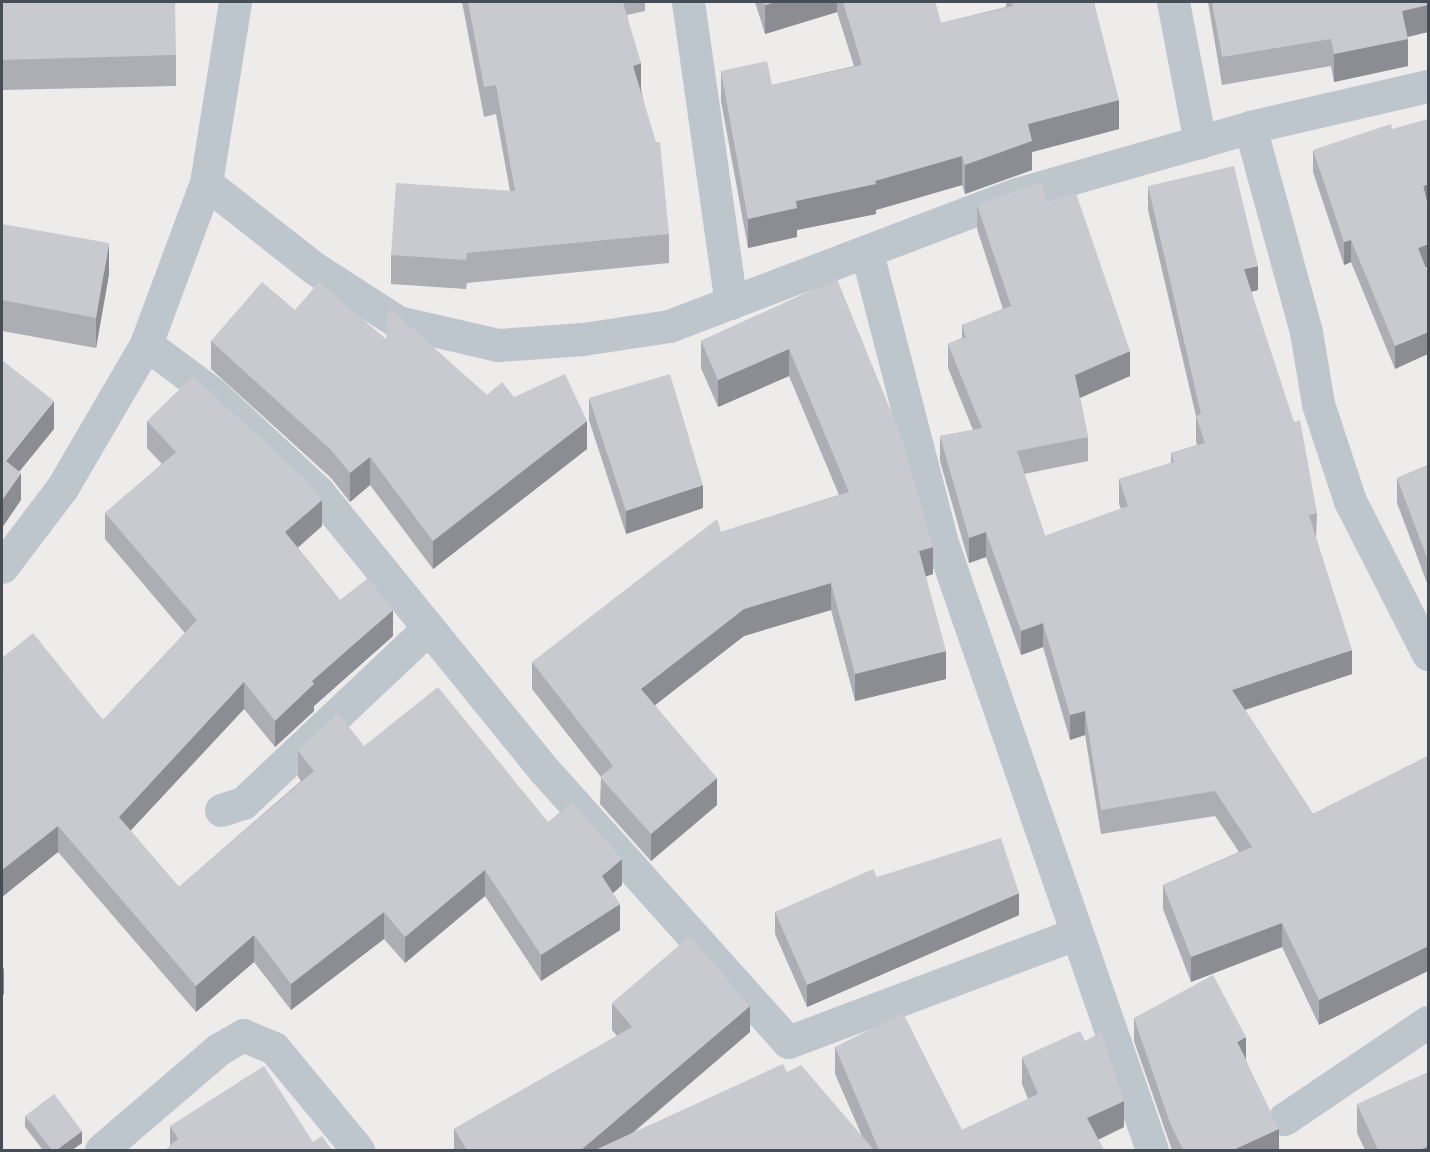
<!DOCTYPE html>
<style>
body{margin:0}
#map{position:relative;width:1430px;height:1152px;overflow:hidden;background:#eeebeb;font-family:"PT Sans",sans-serif}
div>[style]{position:absolute}
.street>*{height:33px;margin:-16.5px;padding:0 16.5px;transform-origin:16.5px;border-radius:16.5px;background:#bdc5cd}
.wall>*{inset:0;background:#acaeb3}
.shaded-wall>*{inset:0;background:#8c8d92}
.building>*{inset:0;background:#c8cad0}
span{translate:-50% -50%;white-space:nowrap;text-align:center;line-height:1.15;-webkit-text-stroke:5px #fff;paint-order:stroke}
.frame{position:absolute;inset:0;border:3px solid #454d57;pointer-events:none}
</style>
<div id="map">
<div class="street">
<i style="left:688px;top:2px;width:304px;rotate:81.9deg"></i>
<i style="left:1173px;top:2px;width:143px;rotate:79.1deg"></i>
<i style="left:1250px;top:127px;width:213px;rotate:74.7deg"></i>
<i style="left:1306px;top:332px;width:73px;rotate:80.5deg"></i>
<i style="left:1318px;top:404px;width:102px;rotate:71.7deg"></i>
<i style="left:1350px;top:501px;width:172px;rotate:63deg"></i>
<i style="left:206px;top:183px;width:137px;rotate:38.2deg"></i>
<i style="left:314px;top:268px;width:100px;rotate:32.7deg"></i>
<i style="left:398px;top:322px;width:103px;rotate:13deg"></i>
<i style="left:498px;top:345px;width:85px;rotate:-4deg"></i>
<i style="left:583px;top:339px;width:87px;rotate:-8.6deg"></i>
<i style="left:669px;top:326px;width:372px;rotate:-20.8deg"></i>
<i style="left:1017px;top:194px;width:242px;rotate:-16deg"></i>
<i style="left:1250px;top:127px;width:183px;rotate:-13deg"></i>
<i style="left:867px;top:253px;width:300px;rotate:75.5deg"></i>
<i style="left:942px;top:543px;width:642px;rotate:70.92deg"></i>
<i style="left:146px;top:344px;width:82px;rotate:36.6deg"></i>
<i style="left:212px;top:393px;width:145px;rotate:43deg"></i>
<i style="left:318px;top:492px;width:358px;rotate:50.9deg"></i>
<i style="left:544px;top:770px;width:365px;rotate:48.1deg"></i>
<i style="left:788px;top:1042px;width:308px;rotate:-20.6deg"></i>
<i style="left:2px;top:567px;width:99px;rotate:-52.8deg"></i>
<i style="left:62px;top:488px;width:167px;rotate:-59.7deg"></i>
<i style="left:146px;top:344px;width:172px;rotate:-69.6deg"></i>
<i style="left:206px;top:183px;width:183px;rotate:-80.9deg"></i>
<i style="left:221px;top:810px;width:23px;rotate:-18deg"></i>
<i style="left:243px;top:803px;width:255px;rotate:-43.3deg"></i>
<i style="left:1284px;top:1119px;width:174px;rotate:-34deg"></i>
<i style="left:101px;top:1150px;width:155px;rotate:-40.6deg"></i>
<i style="left:219px;top:1049px;width:28px;rotate:-30deg"></i>
<i style="left:243px;top:1035px;width:34px;rotate:23deg"></i>
<i style="left:274px;top:1048px;width:132px;rotate:50.5deg"></i>
</div>
<div class="wall">
<i style="clip-path:polygon(2px 2px,176px 55px,176px 86px,2px 90px)"></i>
<i style="clip-path:polygon(462px 2px,645px 2px,645px 11px,627px 15px,669px 234px,669px 263px,467px 283px,466px 289px,391px 284px,391px 255px,510px 191px,496px 114px,484px 117px)"></i>
<i style="clip-path:polygon(755px 2px,935px 2px,941px 23px,1006px 7px,1006px 2px,1094px 2px,1119px 129px,1032px 152px,1032px 170px,965px 194px,962px 185px,876px 210px,876px 214px,797px 230px,797px 237px,748px 248px,721px 101px,721px 71px,772px 85px,854px 66px,837px 12px,765px 34px)"></i>
<i style="clip-path:polygon(1208px 2px,1428px 2px,1428px 32px,1408px 37px,1408px 66px,1334px 82px,1331px 66px,1222px 85px)"></i>
<i style="clip-path:polygon(1313px 150px,1426px 267px,1395px 369px,1351px 262px,1344px 265px,1313px 172px)"></i>
<i style="clip-path:polygon(1148px 186px,1258px 290px,1251px 292px,1317px 513px,1316px 538px,1352px 674px,1245px 710px,1313px 814px,1428px 756px,1319px 1025px,1282px 947px,1191px 982px,1163px 909px,1163px 885px,1239px 852px,1215px 816px,1101px 834px,1085px 735px,1070px 740px,1043px 647px,1021px 655px,986px 557px,969px 563px,940px 461px,940px 436px,973px 430px,948px 368px,948px 344px,962px 338px,962px 325px,1003px 309px,977px 229px,977px 205px,1047px 202px,1130px 376px,1080px 398px,1088px 437px,1088px 461px,1024px 474px,1045px 536px,1121px 509px,1119px 504px,1119px 479px,1171px 463px,1171px 453px,1197px 445px,1196px 441px,1196px 416px,1148px 210px)"></i>
<i style="clip-path:polygon(2px 224px,109px 274px,96px 348px,2px 331px)"></i>
<i style="clip-path:polygon(837px 279px,933px 574px,926px 576px,946px 679px,855px 701px,831px 610px,744px 636px,655px 705px,717px 805px,651px 861px,600px 804px,601px 777px,532px 689px,532px 662px,721px 532px,839px 495px,789px 376px,718px 407px,701px 368px,701px 341px)"></i>
<i style="clip-path:polygon(295px 310px,386px 339px,487px 395px,514px 397px,587px 449px,433px 569px,370px 485px,350px 502px,331px 478px,211px 369px,211px 341px)"></i>
<i style="clip-path:polygon(589px 398px,703px 508px,626px 534px,589px 420px)"></i>
<i style="clip-path:polygon(147px 421px,322px 526px,298px 548px,340px 600px,393px 636px,314px 706px,314px 711px,275px 747px,244px 709px,130px 831px,179px 887px,301px 781px,298px 777px,298px 751px,364px 746px,548px 822px,622px 885px,613px 893px,620px 930px,541px 981px,485px 896px,405px 963px,384px 939px,291px 1010px,254px 962px,196px 1012px,58px 852px,2px 897px,2px 658px,103px 720px,185px 633px,105px 539px,105px 513px,162px 464px,147px 448px)"></i>
<i style="clip-path:polygon(1428px 465px,1427px 583px,1397px 503px,1397px 478px)"></i>
<i style="clip-path:polygon(877px 877px,1019px 915px,807px 1007px,775px 934px,775px 912px)"></i>
<i style="clip-path:polygon(612px 1003px,750px 1032px,633px 1133px,787px 1072px,862px 1136px,835px 1074px,835px 1047px,962px 1130px,1028px 1099px,1022px 1084px,1022px 1057px,1124px 1127px,1098px 1140px,1104px 1150px,454px 1150px,454px 1129px,617px 1036px,612px 1030px)"></i>
<i style="clip-path:polygon(1134px 1018px,1246px 1060px,1279px 1150px,1172px 1150px,1134px 1041px)"></i>
<i style="clip-path:polygon(1357px 1104px,1428px 1150px,1365px 1150px,1357px 1133px)"></i>
<i style="clip-path:polygon(25px 1116px,82px 1143px,72px 1150px,43px 1150px,25px 1127px)"></i>
<i style="clip-path:polygon(170px 1126px,313px 1142px,170px 1146px)"></i>
</div>
<div class="shaded-wall">
<i style="clip-path:polygon(776px 2px,837px 2px,837px 12px,765px 34px,765px 5px)"></i>
<i style="clip-path:polygon(1428px 5px,1428px 32px,1402px 38px,1402px 11px)"></i>
<i style="clip-path:polygon(1408px 39px,1408px 66px,1334px 82px,1334px 54px)"></i>
<i style="clip-path:polygon(641px 63px,641px 93px,633px 66px)"></i>
<i style="clip-path:polygon(1119px 100px,1119px 129px,1032px 152px,1032px 170px,965px 194px,965px 165px,1028px 124px)"></i>
<i style="clip-path:polygon(962px 156px,962px 185px,876px 210px,876px 214px,797px 230px,797px 237px,748px 248px,748px 219px,796px 201px,875px 181px)"></i>
<i style="clip-path:polygon(1428px 184px,1428px 207px,1423px 186px)"></i>
<i style="clip-path:polygon(1351px 240px,1351px 262px,1344px 265px,1344px 242px)"></i>
<i style="clip-path:polygon(109px 243px,109px 274px,96px 348px,96px 318px)"></i>
<i style="clip-path:polygon(1428px 244px,1428px 267px,1418px 270px,1418px 248px)"></i>
<i style="clip-path:polygon(1258px 266px,1258px 290px,1244px 293px,1244px 269px)"></i>
<i style="clip-path:polygon(1428px 332px,1428px 354px,1395px 369px,1395px 346px)"></i>
<i style="clip-path:polygon(789px 349px,789px 376px,718px 407px,718px 380px)"></i>
<i style="clip-path:polygon(1130px 351px,1130px 376px,1075px 400px,1075px 375px)"></i>
<i style="clip-path:polygon(54px 401px,54px 429px,6px 488px,6px 461px)"></i>
<i style="clip-path:polygon(587px 421px,587px 449px,433px 569px,433px 541px)"></i>
<i style="clip-path:polygon(370px 457px,370px 485px,350px 502px,350px 473px)"></i>
<i style="clip-path:polygon(21px 473px,21px 500px,2px 528px,2px 500px)"></i>
<i style="clip-path:polygon(703px 485px,703px 508px,626px 534px,626px 511px)"></i>
<i style="clip-path:polygon(322px 500px,322px 526px,285px 558px,285px 532px)"></i>
<i style="clip-path:polygon(986px 532px,986px 557px,969px 563px,969px 538px)"></i>
<i style="clip-path:polygon(933px 547px,933px 574px,919px 579px,919px 551px)"></i>
<i style="clip-path:polygon(1428px 557px,1428px 582px,1427px 583px,1427px 558px)"></i>
<i style="clip-path:polygon(831px 583px,831px 610px,744px 636px,641px 716px,641px 689px,744px 609px)"></i>
<i style="clip-path:polygon(393px 610px,393px 636px,314px 706px,314px 711px,275px 747px,275px 721px,312px 681px)"></i>
<i style="clip-path:polygon(1043px 623px,1043px 647px,1021px 655px,1021px 631px)"></i>
<i style="clip-path:polygon(1352px 650px,1352px 674px,1232px 714px,1232px 690px)"></i>
<i style="clip-path:polygon(946px 651px,946px 679px,855px 701px,855px 674px)"></i>
<i style="clip-path:polygon(244px 682px,244px 709px,119px 843px,119px 817px)"></i>
<i style="clip-path:polygon(1085px 711px,1085px 735px,1070px 740px,1070px 715px)"></i>
<i style="clip-path:polygon(717px 778px,717px 805px,651px 861px,651px 834px)"></i>
<i style="clip-path:polygon(58px 826px,58px 852px,2px 897px,2px 870px)"></i>
<i style="clip-path:polygon(622px 859px,622px 885px,602px 903px,602px 876px)"></i>
<i style="clip-path:polygon(485px 870px,485px 896px,405px 963px,405px 937px)"></i>
<i style="clip-path:polygon(1019px 893px,1019px 915px,807px 1007px,807px 985px)"></i>
<i style="clip-path:polygon(620px 904px,620px 930px,541px 981px,541px 955px)"></i>
<i style="clip-path:polygon(384px 912px,384px 939px,291px 1010px,291px 984px)"></i>
<i style="clip-path:polygon(1282px 923px,1282px 947px,1191px 982px,1191px 957px)"></i>
<i style="clip-path:polygon(254px 935px,254px 962px,196px 1012px,196px 986px)"></i>
<i style="clip-path:polygon(1428px 946px,1428px 971px,1319px 1025px,1319px 1000px)"></i>
<i style="clip-path:polygon(4px 968px,4px 994px,2px 997px,2px 970px)"></i>
<i style="clip-path:polygon(750px 1006px,750px 1032px,612px 1150px,581px 1150px)"></i>
<i style="clip-path:polygon(1246px 1037px,1246px 1060px,1237px 1042px)"></i>
<i style="clip-path:polygon(1124px 1101px,1124px 1127px,1087px 1145px,1087px 1118px)"></i>
<i style="clip-path:polygon(1279px 1129px,1279px 1150px,1233px 1150px)"></i>
<i style="clip-path:polygon(82px 1131px,82px 1143px,72px 1150px,57px 1150px)"></i>
<i style="clip-path:polygon(1428px 1146px,1428px 1150px,1420px 1150px)"></i>
</div>
<div class="building">
<i style="clip-path:polygon(2px 2px,175px 2px,176px 55px,2px 60px)"></i>
<i style="clip-path:polygon(468px 2px,623px 2px,641px 63px,633px 66px,656px 142px,660px 142px,669px 234px,467px 253px,466px 260px,391px 255px,396px 183px,515px 191px,496px 85px,484px 87px)"></i>
<i style="clip-path:polygon(764px 2px,776px 2px,765px 5px)"></i>
<i style="clip-path:polygon(843px 2px,935px 2px,941px 23px,1013px 6px,1012px 2px,1094px 2px,1119px 100px,1028px 124px,1032px 141px,965px 165px,962px 156px,875px 181px,876px 184px,796px 201px,797px 208px,748px 219px,721px 71px,767px 61px,772px 85px,862px 65px)"></i>
<i style="clip-path:polygon(1212px 2px,1428px 2px,1428px 5px,1402px 11px,1408px 39px,1334px 54px,1331px 39px,1222px 57px)"></i>
<i style="clip-path:polygon(1428px 119px,1428px 184px,1423px 186px,1428px 205px,1428px 244px,1418px 248px,1428px 273px,1428px 332px,1395px 346px,1351px 240px,1344px 242px,1313px 150px,1391px 124px,1392px 129px)"></i>
<i style="clip-path:polygon(1234px 166px,1258px 266px,1244px 269px,1294px 422px,1300px 420px,1317px 513px,1309px 515px,1352px 650px,1232px 690px,1313px 814px,1428px 756px,1428px 946px,1319px 1000px,1282px 923px,1191px 957px,1163px 885px,1252px 847px,1215px 791px,1101px 810px,1085px 711px,1070px 715px,1043px 623px,1021px 631px,986px 532px,969px 538px,940px 436px,982px 428px,948px 344px,966px 337px,962px 325px,1011px 306px,977px 205px,1041px 182px,1047px 202px,1076px 193px,1130px 351px,1075px 375px,1088px 437px,1017px 451px,1045px 536px,1128px 506px,1119px 479px,1174px 462px,1171px 453px,1205px 443px,1196px 416px,1201px 414px,1148px 186px)"></i>
<i style="clip-path:polygon(2px 224px,109px 243px,96px 318px,2px 300px)"></i>
<i style="clip-path:polygon(837px 279px,903px 441px,933px 547px,919px 551px,946px 651px,855px 674px,831px 583px,744px 609px,641px 689px,717px 778px,651px 834px,600px 777px,613px 766px,532px 662px,717px 519px,721px 532px,849px 492px,789px 349px,718px 380px,701px 341px)"></i>
<i style="clip-path:polygon(262px 282px,295px 310px,319px 282px,386px 339px,388px 309px,394px 312px,487px 395px,502px 382px,514px 397px,565px 374px,587px 421px,433px 541px,370px 457px,350px 473px,331px 450px,211px 341px)"></i>
<i style="clip-path:polygon(2px 360px,54px 401px,6px 461px,21px 473px,2px 500px)"></i>
<i style="clip-path:polygon(670px 374px,703px 485px,626px 511px,589px 398px)"></i>
<i style="clip-path:polygon(193px 376px,304px 478px,322px 500px,285px 532px,340px 600px,368px 578px,393px 610px,312px 681px,314px 684px,275px 721px,244px 682px,119px 817px,179px 887px,314px 771px,298px 751px,338px 713px,364px 746px,438px 687px,548px 822px,572px 802px,622px 859px,602px 876px,620px 904px,541px 955px,485px 870px,405px 937px,384px 912px,291px 984px,254px 935px,196px 986px,58px 826px,2px 870px,2px 669px,4px 667px,2px 664px,2px 658px,33px 633px,103px 720px,197px 620px,105px 513px,176px 452px,147px 421px)"></i>
<i style="clip-path:polygon(1428px 465px,1428px 557px,1427px 558px,1397px 478px)"></i>
<i style="clip-path:polygon(1001px 838px,1019px 893px,807px 985px,775px 912px,873px 869px,877px 877px)"></i>
<i style="clip-path:polygon(690px 936px,750px 1006px,581px 1150px,467px 1150px,454px 1129px,632px 1027px,612px 1003px)"></i>
<i style="clip-path:polygon(1213px 975px,1246px 1037px,1237px 1042px,1279px 1129px,1233px 1150px,1183px 1150px,1170px 1123px,1134px 1018px)"></i>
<i style="clip-path:polygon(903px 1013px,962px 1130px,1038px 1094px,1022px 1057px,1080px 1031px,1085px 1041px,1101px 1032px,1124px 1101px,1087px 1118px,1104px 1150px,879px 1150px,835px 1047px)"></i>
<i style="clip-path:polygon(783px 1064px,787px 1072px,801px 1065px,874px 1150px,595px 1150px)"></i>
<i style="clip-path:polygon(264px 1066px,313px 1142px,322px 1136px,332px 1150px,165px 1150px,178px 1139px,170px 1126px)"></i>
<i style="clip-path:polygon(1428px 1072px,1428px 1146px,1420px 1150px,1378px 1150px,1357px 1104px)"></i>
<i style="clip-path:polygon(54px 1094px,82px 1131px,57px 1150px,52px 1150px,25px 1116px)"></i>
</div>
<div class="frame"></div>
</div>
